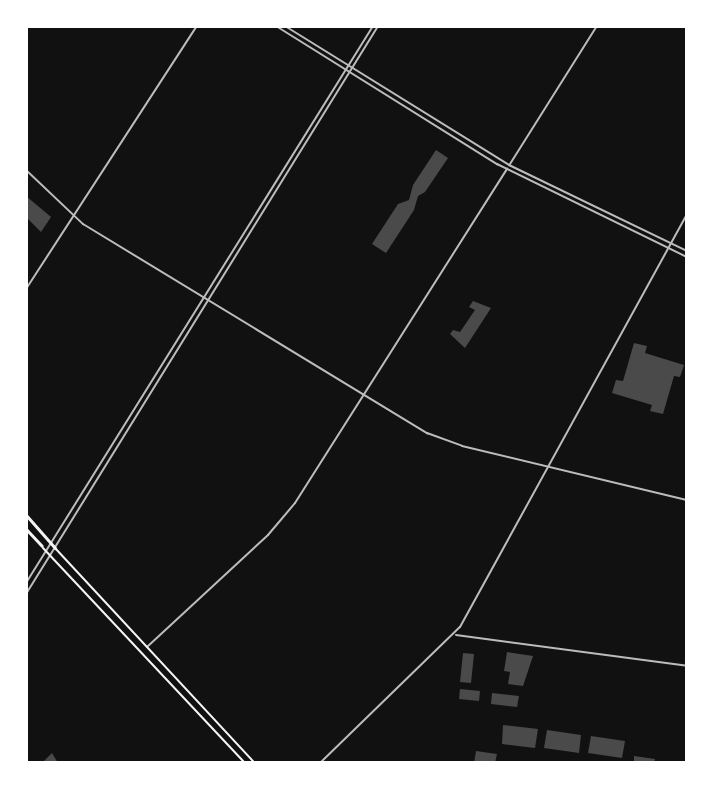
<!DOCTYPE html>
<style>
body{margin:0}
#map{position:relative;width:713px;height:789px;overflow:hidden;background:#111;font-family:"PT Sans",sans-serif}
div>[style]{position:absolute}
.building>*{inset:0;background:#4a4a4a}
.minor>*{height:2px;margin:-1px;padding:0 1px;transform-origin:1px;border-radius:1px;background:#bcbcbc}
.tertiary>*{height:2px;margin:-1px;padding:0 1px;transform-origin:1px;border-radius:1px;background:#bcbcbc}
.secondary>*{height:2px;margin:-1px;padding:0 1px;transform-origin:1px;border-radius:1px;background:#f5f5f5}
.primary>*{height:3px;margin:-1.5px;padding:0 1.5px;transform-origin:1.5px;border-radius:1.5px;background:#f5f5f5}
span{translate:-50% -50%;white-space:nowrap;text-align:center;line-height:1.15;-webkit-text-stroke:8px #fff;paint-order:stroke}
.frame{position:absolute;inset:0;border:28px solid #fff;pointer-events:none}
</style>
<div id="map">
<div class="building">
<i style="clip-path:polygon(436px 150px,448px 158px,425px 192px,418px 196px,414px 210px,386px 253px,372px 244px,398px 204px,409px 200px,413px 185px)"></i>
<i style="clip-path:polygon(26px 196px,51px 217px,41px 232px,26px 217px)"></i>
<i style="clip-path:polygon(473px 301px,491px 308px,465px 348px,450px 334px,453px 330px,460px 332px,475px 310px,469px 307px)"></i>
<i style="clip-path:polygon(634px 343px,647px 346px,645px 353px,684px 365px,680px 377px,674px 376px,663px 414px,650px 411px,652px 405px,612px 393px,616px 380px,623px 381px)"></i>
<i style="clip-path:polygon(507px 652px,533px 656px,523px 686px,508px 684px,510px 672px,504px 671px)"></i>
<i style="clip-path:polygon(463px 653px,474px 654px,471px 683px,460px 682px)"></i>
<i style="clip-path:polygon(460px 689px,480px 691px,479px 701px,459px 699px)"></i>
<i style="clip-path:polygon(492px 693px,519px 696px,517px 707px,491px 704px)"></i>
<i style="clip-path:polygon(503px 725px,538px 729px,535px 748px,502px 744px)"></i>
<i style="clip-path:polygon(547px 730px,581px 735px,579px 753px,544px 748px)"></i>
<i style="clip-path:polygon(591px 736px,625px 741px,622px 758px,588px 753px)"></i>
<i style="clip-path:polygon(476px 751px,497px 754px,495px 763px,474px 763px)"></i>
<i style="clip-path:polygon(52px 753px,58px 763px,42px 763px)"></i>
<i style="clip-path:polygon(634px 756px,655px 759px,654px 763px,634px 763px)"></i>
</div>
<div class="minor">
<i style="left:510px;top:164px;width:163px;rotate:-57.8deg"></i>
<i style="left:26px;top:289px;width:314px;rotate:-57deg"></i>
<i style="left:456px;top:635px;width:233px;rotate:7.6deg"></i>
<i style="left:147px;top:647px;width:165px;rotate:-42.8deg"></i>
<i style="left:268px;top:535px;width:42px;rotate:-49.8deg"></i>
<i style="left:295px;top:503px;width:396px;rotate:-57.6deg"></i>
<i style="left:320px;top:763px;width:195px;rotate:-44.2deg"></i>
<i style="left:460px;top:627px;width:471px;rotate:-61.2deg"></i>
</div>
<div class="tertiary">
<i style="left:276px;top:26px;width:261px;rotate:32deg"></i>
<i style="left:497px;top:164px;width:212px;rotate:26.1deg"></i>
<i style="left:285px;top:26px;width:264px;rotate:31.8deg"></i>
<i style="left:509px;top:165px;width:198px;rotate:25.8deg"></i>
<i style="left:26px;top:170px;width:79px;rotate:43.5deg"></i>
<i style="left:83px;top:224px;width:403px;rotate:31.3deg"></i>
<i style="left:427px;top:433px;width:37px;rotate:20deg"></i>
<i style="left:462px;top:446px;width:231px;rotate:13.5deg"></i>
<i style="left:26px;top:583px;width:656px;rotate:-58.08deg"></i>
<i style="left:26px;top:594px;width:668px;rotate:-58.21deg"></i>
</div>
<div class="secondary">
<i style="left:43px;top:548px;width:295px;rotate:46.8deg"></i>
<i style="left:55px;top:548px;width:294px;rotate:47.1deg"></i>
</div>
<div class="primary">
<i style="left:26px;top:515px;width:44px;rotate:48.7deg"></i>
<i style="left:26px;top:529px;width:23px;rotate:47deg"></i>
</div>
<div class="frame"></div>
</div>
